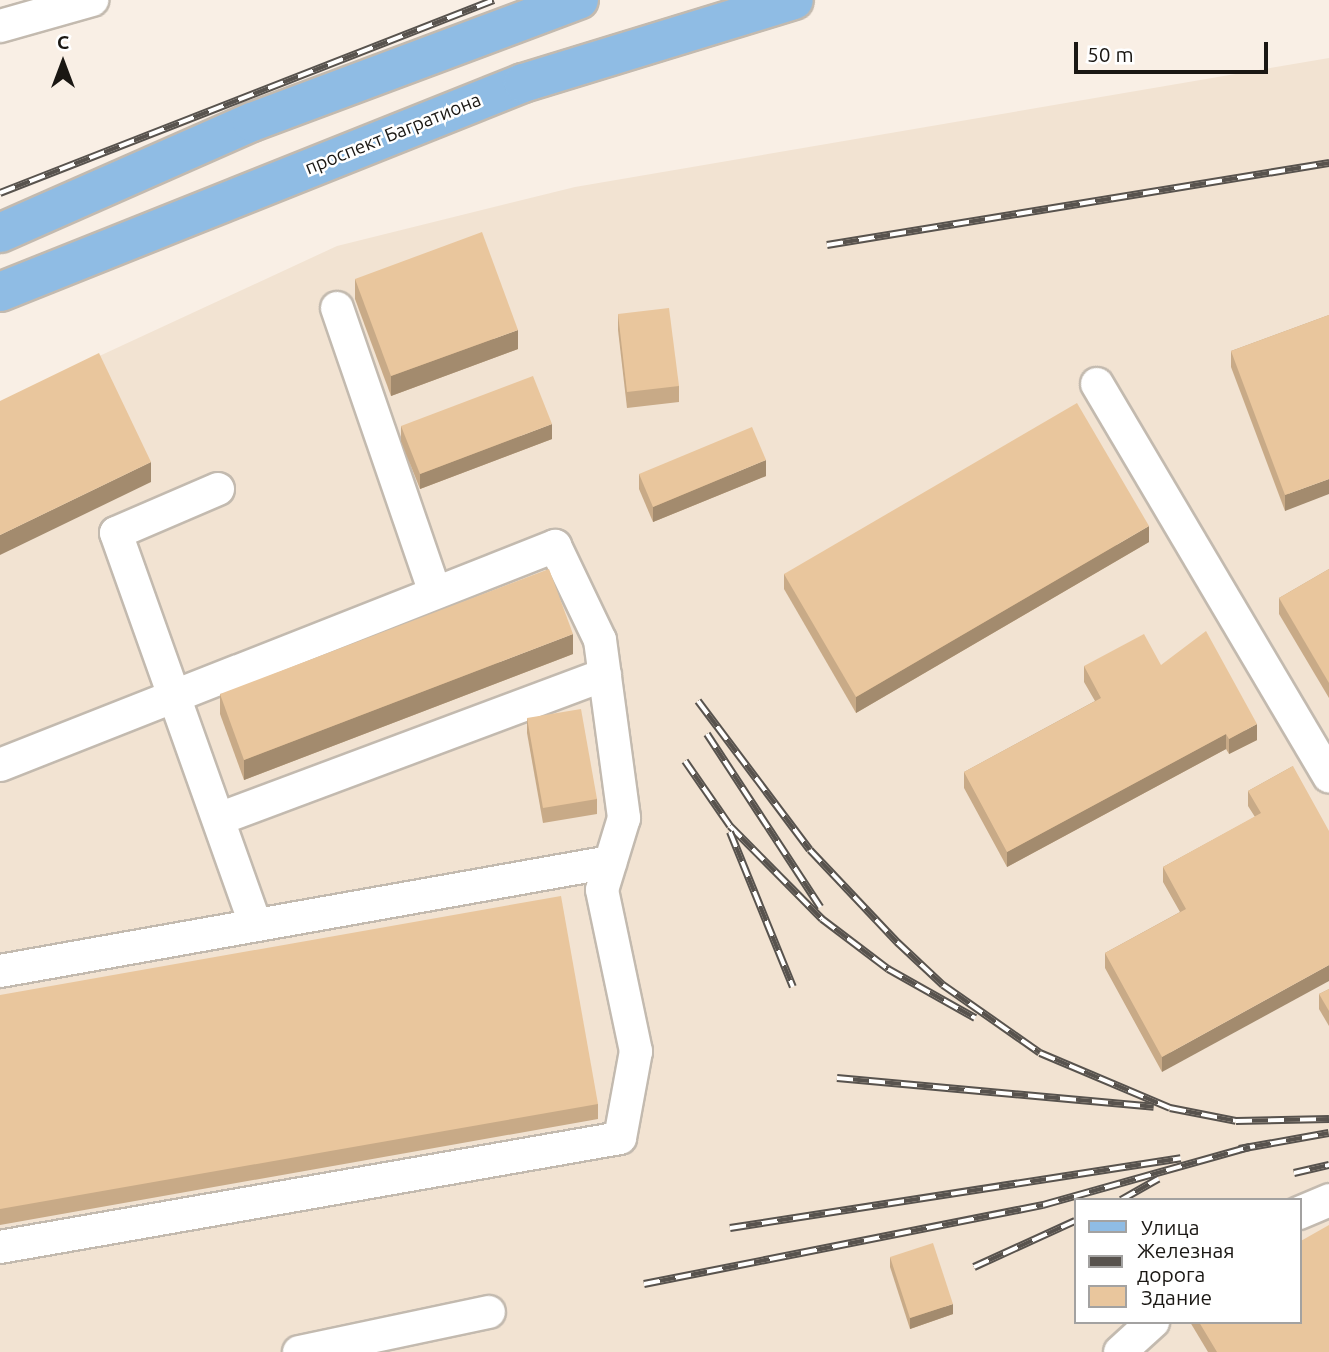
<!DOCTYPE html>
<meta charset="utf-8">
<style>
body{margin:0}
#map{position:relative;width:1329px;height:1352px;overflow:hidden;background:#f9efe5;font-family:Ubuntu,sans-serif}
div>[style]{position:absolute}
.built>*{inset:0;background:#f2e3d2}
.roads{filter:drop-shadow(2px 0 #c3baaf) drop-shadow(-2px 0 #c3baaf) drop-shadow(0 2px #c3baaf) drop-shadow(0 -2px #c3baaf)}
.minor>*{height:32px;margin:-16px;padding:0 16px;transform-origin:16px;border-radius:16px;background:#fff}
.major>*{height:38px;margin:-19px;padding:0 19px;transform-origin:19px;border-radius:19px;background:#8fbce4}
.rail>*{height:8px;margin-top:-4px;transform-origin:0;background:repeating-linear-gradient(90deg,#fff 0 16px,#58534e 0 32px);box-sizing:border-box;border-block:2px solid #58534e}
.wall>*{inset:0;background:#c8aa87}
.shaded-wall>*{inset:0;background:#a38b6e}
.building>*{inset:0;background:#e9c69d}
span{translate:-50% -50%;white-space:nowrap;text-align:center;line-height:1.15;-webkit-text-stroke:5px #fff;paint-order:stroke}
.street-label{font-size:19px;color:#1a1713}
.legend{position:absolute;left:1074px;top:1198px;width:228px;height:126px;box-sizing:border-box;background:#fff;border:2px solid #a3a2a1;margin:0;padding:9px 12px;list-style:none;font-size:21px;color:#1a1713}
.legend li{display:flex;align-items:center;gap:14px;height:35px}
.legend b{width:35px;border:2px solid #a3a2a1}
.north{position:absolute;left:28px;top:28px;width:70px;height:70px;-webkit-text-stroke:5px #fff;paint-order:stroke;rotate:0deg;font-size:19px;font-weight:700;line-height:28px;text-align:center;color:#1a1713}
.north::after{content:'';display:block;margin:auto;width:24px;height:32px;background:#1a1713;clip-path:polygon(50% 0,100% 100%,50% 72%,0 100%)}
.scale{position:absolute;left:1074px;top:42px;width:194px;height:32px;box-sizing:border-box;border:4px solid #1a1713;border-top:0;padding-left:9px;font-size:21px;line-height:24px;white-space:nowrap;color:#1a1713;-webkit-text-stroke:5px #fff;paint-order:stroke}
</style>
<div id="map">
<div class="built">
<i style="clip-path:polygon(evenodd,1329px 58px,1329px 1352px,0 1352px,0 402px,337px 246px,575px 187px,1329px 58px,1075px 1200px,1299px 1200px,1299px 1322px,1075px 1322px,1075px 1200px)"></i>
</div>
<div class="roads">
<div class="minor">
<i style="left:0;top:26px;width:96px;rotate:-15.8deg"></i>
<i style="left:337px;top:308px;width:301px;rotate:71deg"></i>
<i style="left:1097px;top:384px;width:456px;rotate:59.4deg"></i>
<i style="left:218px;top:489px;width:111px;rotate:156.7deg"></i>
<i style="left:116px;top:533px;width:412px;rotate:70.4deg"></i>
<i style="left:0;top:765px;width:597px;rotate:-21.53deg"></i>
<i style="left:555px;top:546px;width:104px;rotate:64.4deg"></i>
<i style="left:600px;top:640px;width:180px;rotate:82.3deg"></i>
<i style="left:624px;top:818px;width:75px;rotate:107deg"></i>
<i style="left:602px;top:890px;width:165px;rotate:78.1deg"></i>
<i style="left:636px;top:1051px;width:88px;rotate:100.4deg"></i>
<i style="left:620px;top:1138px;width:630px;rotate:170.03deg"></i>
<i style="left:219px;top:819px;width:412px;rotate:-20.5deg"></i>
<i style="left:0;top:971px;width:620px;rotate:-10.13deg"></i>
<i style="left:1299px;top:1213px;width:33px;rotate:-23deg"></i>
<i style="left:299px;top:1352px;width:194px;rotate:-11.9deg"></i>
<i style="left:1120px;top:1352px;width:45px;rotate:-42.3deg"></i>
</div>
<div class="major">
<i style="left:0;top:233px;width:275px;rotate:-23.8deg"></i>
<i style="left:252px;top:122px;width:349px;rotate:-20.5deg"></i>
<i style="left:0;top:292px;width:563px;rotate:-21.78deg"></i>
<i style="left:523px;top:83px;width:283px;rotate:-17deg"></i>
</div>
</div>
<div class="rail">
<i style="left:0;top:193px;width:530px;rotate:-21.34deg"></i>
<i style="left:827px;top:245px;width:509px;rotate:-9.28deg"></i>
<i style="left:698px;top:701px;width:186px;rotate:53.1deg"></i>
<i style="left:810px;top:850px;width:127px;rotate:46.6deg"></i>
<i style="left:897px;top:942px;width:63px;rotate:43.1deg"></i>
<i style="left:943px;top:985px;width:118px;rotate:35deg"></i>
<i style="left:1040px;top:1053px;width:141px;rotate:22.9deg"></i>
<i style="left:1170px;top:1108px;width:67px;rotate:11.1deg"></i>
<i style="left:1236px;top:1121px;width:93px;rotate:-1.2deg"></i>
<i style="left:707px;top:734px;width:207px;rotate:56.8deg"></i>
<i style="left:685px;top:761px;width:79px;rotate:55.3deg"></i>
<i style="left:730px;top:826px;width:131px;rotate:45.3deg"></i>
<i style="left:822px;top:919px;width:83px;rotate:37.1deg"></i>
<i style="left:888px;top:969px;width:100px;rotate:29.4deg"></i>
<i style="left:730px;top:832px;width:167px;rotate:67.9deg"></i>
<i style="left:837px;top:1078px;width:318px;rotate:5.2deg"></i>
<i style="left:1239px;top:1149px;width:91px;rotate:-10.1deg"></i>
<i style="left:1294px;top:1173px;width:36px;rotate:-13deg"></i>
<i style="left:1121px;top:1200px;width:43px;rotate:-29.6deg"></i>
<i style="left:730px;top:1228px;width:456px;rotate:-8.8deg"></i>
<i style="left:974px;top:1267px;width:111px;rotate:-24.5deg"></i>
<i style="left:644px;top:1284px;width:407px;rotate:-11.2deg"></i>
<i style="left:1043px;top:1205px;width:215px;rotate:-15.7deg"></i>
</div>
<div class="wall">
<i style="clip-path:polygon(355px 279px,518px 349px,391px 396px,355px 299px)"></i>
<i style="clip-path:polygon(618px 314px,679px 386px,679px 402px,627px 408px,618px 330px)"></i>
<i style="clip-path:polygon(1329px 315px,1285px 511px,1231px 367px,1231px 351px)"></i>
<i style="clip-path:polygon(401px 426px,552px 439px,420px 489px,401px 441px)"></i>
<i style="clip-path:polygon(639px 474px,766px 476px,653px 522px,639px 489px)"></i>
<i style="clip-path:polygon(1149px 542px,856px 713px,784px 589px,784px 574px)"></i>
<i style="clip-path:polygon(1329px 569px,1329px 698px,1279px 614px,1279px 598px)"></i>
<i style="clip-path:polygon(573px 654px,244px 780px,220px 714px,220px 694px)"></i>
<i style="clip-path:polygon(1161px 665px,1257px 740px,1229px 754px,1226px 749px,1007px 867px,964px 788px,964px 772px,1095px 701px,1084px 682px,1084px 666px)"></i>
<i style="clip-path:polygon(527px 718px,597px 799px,597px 814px,543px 823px,527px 733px)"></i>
<i style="clip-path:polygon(1293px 766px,1162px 1072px,1105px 968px,1105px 953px,1180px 912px,1163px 882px,1163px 867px,1255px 817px,1248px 806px,1248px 791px)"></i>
<i style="clip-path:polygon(1329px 989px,1329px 1026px,1319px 1009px,1319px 994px)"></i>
<i style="clip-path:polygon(0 995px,598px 1104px,598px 1119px,0 1225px)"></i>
<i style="clip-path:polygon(890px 1257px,953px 1314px,910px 1329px,890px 1267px)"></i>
<i style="clip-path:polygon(1190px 1322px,1299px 1322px,1329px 1352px,1208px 1352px)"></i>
</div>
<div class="shaded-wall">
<i style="clip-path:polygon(518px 330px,518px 349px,391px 396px,391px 376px)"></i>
<i style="clip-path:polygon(552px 424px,552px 439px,420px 489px,420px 474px)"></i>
<i style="clip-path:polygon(766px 460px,766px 476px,653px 522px,653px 507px)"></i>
<i style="clip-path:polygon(151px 462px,151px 482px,0 555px,0 535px)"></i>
<i style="clip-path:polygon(1329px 479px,1329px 494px,1285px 511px,1285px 495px)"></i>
<i style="clip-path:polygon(1149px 526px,1149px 542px,856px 713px,856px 697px)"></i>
<i style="clip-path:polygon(573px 634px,573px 654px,244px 780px,244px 760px)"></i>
<i style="clip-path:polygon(1257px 724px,1257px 740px,1229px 754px,1229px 739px)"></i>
<i style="clip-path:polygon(1226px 734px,1226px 749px,1007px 867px,1007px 852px)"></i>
<i style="clip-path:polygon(1329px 965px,1329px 981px,1162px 1072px,1162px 1057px)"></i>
<i style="clip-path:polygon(953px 1304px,953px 1314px,910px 1329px,910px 1318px)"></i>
</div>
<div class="building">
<i style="clip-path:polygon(482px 232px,518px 330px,391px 376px,355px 279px)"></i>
<i style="clip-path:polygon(669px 308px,679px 386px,627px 392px,618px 314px)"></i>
<i style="clip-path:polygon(1329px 315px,1329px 479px,1285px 495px,1231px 351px)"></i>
<i style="clip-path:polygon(99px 353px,151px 462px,0 535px,0 401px)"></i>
<i style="clip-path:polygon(533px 376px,552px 424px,420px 474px,401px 426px)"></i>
<i style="clip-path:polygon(1077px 403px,1149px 526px,856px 697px,784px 574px)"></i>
<i style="clip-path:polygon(752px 427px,766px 460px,653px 507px,639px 474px)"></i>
<i style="clip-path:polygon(549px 569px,573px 634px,244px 760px,220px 694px)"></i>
<i style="clip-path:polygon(1329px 569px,1329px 683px,1279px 598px)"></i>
<i style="clip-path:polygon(1206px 631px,1257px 724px,1229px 739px,1226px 734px,1007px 852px,964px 772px,1101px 698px,1084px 666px,1144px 634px,1161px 665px)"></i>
<i style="clip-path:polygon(581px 709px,597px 799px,543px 808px,527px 718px)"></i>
<i style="clip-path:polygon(1293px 766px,1329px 831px,1329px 965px,1162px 1057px,1105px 953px,1186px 909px,1163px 867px,1261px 813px,1248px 791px)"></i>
<i style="clip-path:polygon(561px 896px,598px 1104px,0 1209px,0 995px)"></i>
<i style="clip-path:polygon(1329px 989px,1329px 1011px,1319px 994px)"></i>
<i style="clip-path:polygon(1329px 1225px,1329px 1352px,1217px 1352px,1199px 1322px,1299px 1322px,1299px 1242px)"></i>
<i style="clip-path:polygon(933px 1243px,953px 1304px,910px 1318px,890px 1257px)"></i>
</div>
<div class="street-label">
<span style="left:393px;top:134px;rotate:-22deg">проспект Багратиона</span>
</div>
<ul class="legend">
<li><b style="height:9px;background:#8fbce4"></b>Улица</li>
<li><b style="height:9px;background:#58534e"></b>Железная дорога</li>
<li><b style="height:19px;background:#e9c69d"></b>Здание</li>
</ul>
<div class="north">С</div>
<div class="scale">50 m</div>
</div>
